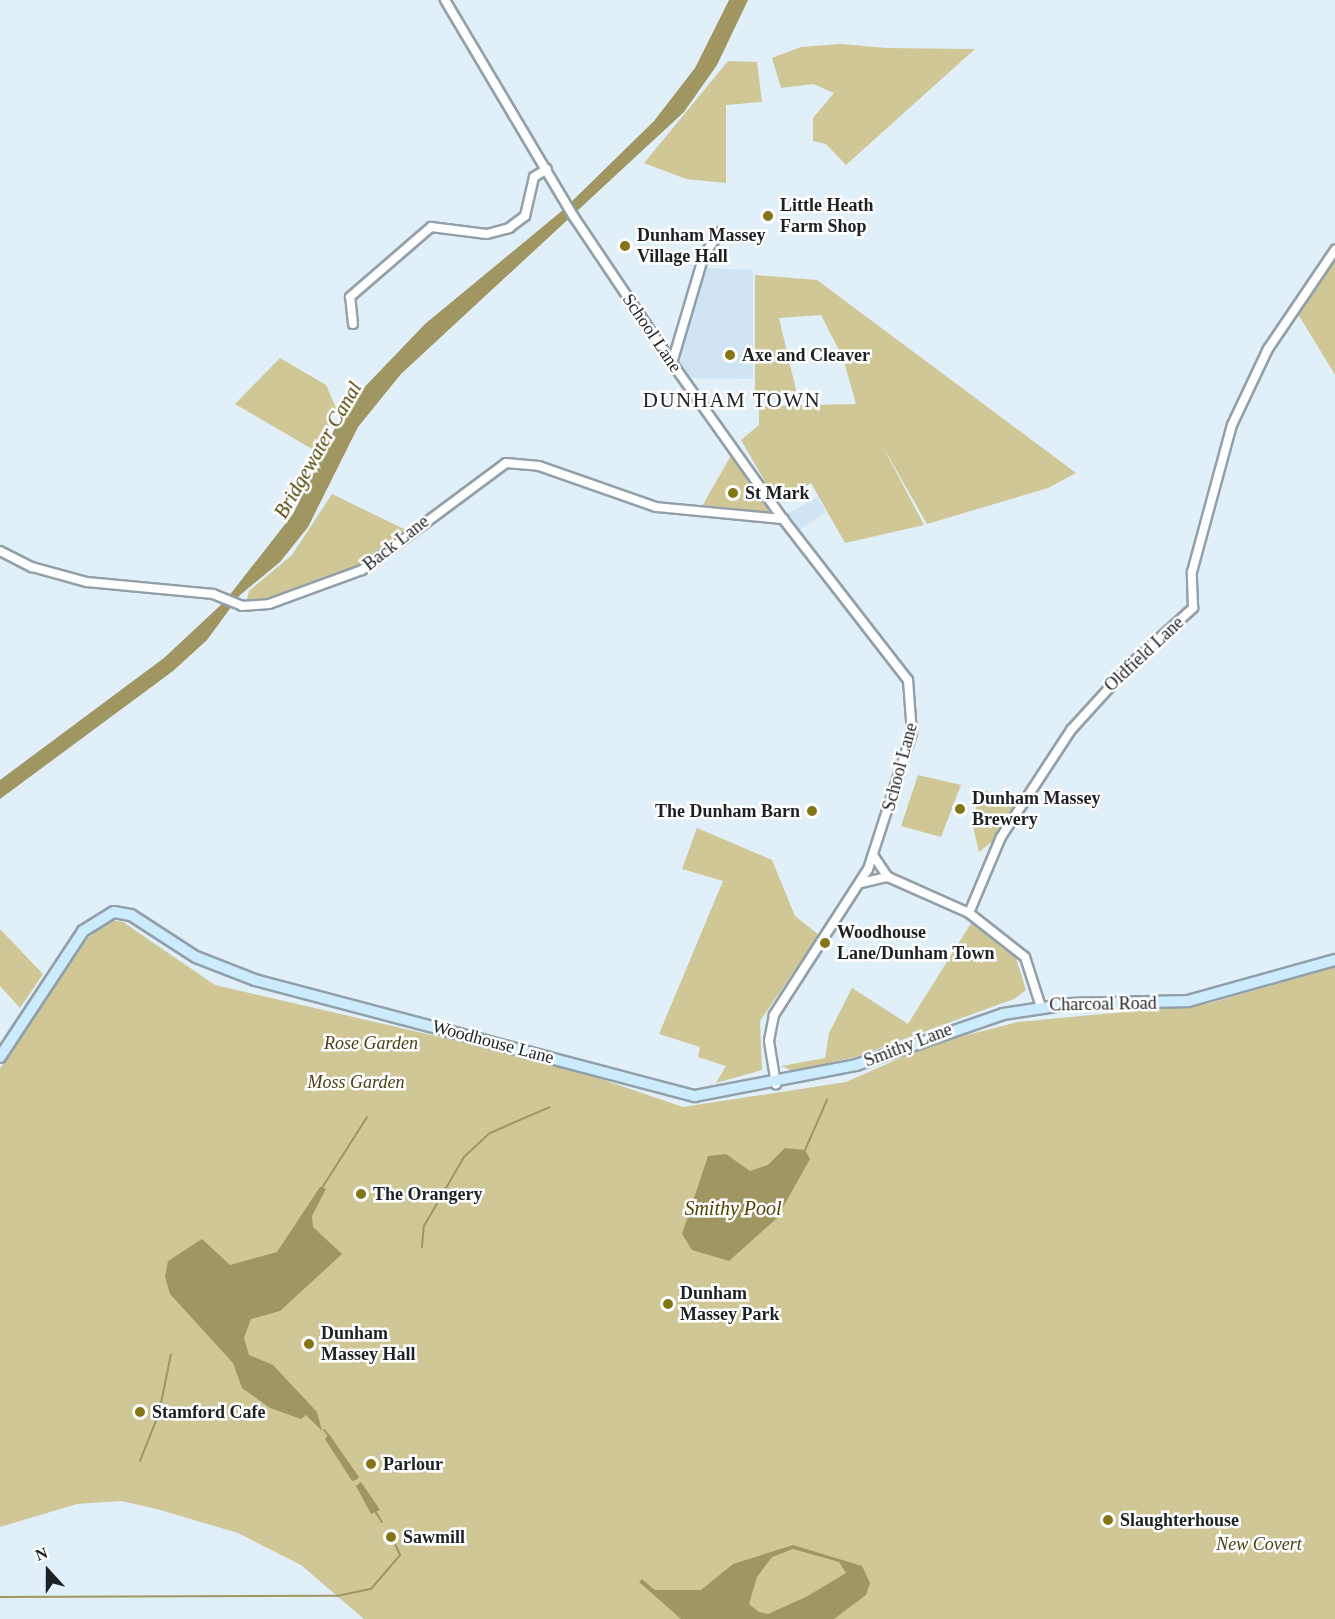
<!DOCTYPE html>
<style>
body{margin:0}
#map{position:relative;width:1335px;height:1619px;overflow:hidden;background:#e0eff8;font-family:Georgia,serif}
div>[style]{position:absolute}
.built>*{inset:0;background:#cfe5f3}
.green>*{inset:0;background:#d0c797}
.water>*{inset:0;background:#9f9662}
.stream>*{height:2px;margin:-1px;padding:0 1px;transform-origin:1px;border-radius:1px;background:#9f9662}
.roads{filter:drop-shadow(2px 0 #92a0a9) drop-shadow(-2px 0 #92a0a9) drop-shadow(0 2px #92a0a9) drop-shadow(0 -2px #92a0a9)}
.minor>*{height:8px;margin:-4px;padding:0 4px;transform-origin:4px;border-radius:4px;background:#fff}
.secondary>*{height:10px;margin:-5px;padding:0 5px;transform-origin:5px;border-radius:5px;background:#ccecfd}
.dots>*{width:16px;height:16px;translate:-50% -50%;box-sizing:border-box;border:3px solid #fff;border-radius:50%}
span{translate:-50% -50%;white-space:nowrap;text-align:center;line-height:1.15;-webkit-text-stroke:5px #fff;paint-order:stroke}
.poi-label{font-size:18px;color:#1c2124;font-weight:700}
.left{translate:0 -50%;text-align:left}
.right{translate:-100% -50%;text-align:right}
.street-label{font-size:18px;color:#1c2124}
.park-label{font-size:18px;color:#494117;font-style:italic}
.water-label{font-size:20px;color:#4e4300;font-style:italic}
.quarter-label{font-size:21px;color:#1c2124;letter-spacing:1.5px}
.north{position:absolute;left:18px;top:1541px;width:60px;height:60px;-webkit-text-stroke:4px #fff;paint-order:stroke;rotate:339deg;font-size:16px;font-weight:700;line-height:24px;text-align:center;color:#1c2124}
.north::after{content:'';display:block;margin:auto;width:21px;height:27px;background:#1c2124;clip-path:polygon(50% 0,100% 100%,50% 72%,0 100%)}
</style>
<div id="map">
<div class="built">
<i style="clip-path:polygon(702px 268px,753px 270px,753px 379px,688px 378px,675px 361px)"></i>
<i style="clip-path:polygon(817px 497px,826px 512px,795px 533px,783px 517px)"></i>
</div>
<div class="green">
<i style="clip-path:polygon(840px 44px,887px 48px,975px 49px,846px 165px,826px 144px,813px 141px,813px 118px,834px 93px,813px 84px,781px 88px,772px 58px,801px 47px)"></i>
<i style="clip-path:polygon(728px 61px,757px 62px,762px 102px,726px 105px,726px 183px,686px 179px,644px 163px)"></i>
<i style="clip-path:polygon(1335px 257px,1335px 375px,1298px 314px)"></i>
<i style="clip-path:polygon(755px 275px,817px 280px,1076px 473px,1048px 488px,927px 524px,882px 445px,924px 525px,845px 543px,811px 483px,776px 501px,741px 440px,759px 425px,759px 406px,856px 404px,843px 358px,821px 315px,779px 318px,797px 394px,755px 399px)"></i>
<i style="clip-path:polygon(280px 358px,326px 385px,336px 408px,317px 452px,235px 404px)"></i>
<i style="clip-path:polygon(733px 452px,770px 509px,762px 515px,701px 508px)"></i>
<i style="clip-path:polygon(332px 494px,406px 530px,354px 570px,268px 601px,246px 603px,249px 591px,292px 555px)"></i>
<i style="clip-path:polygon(918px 775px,961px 785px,941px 837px,901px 826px)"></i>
<i style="clip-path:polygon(985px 791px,1018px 799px,994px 840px,979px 852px,971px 818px)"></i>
<i style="clip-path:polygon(697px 828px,772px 860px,795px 916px,819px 935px,760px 1021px,762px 1070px,716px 1083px,726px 1066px,698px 1057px,700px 1047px,659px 1034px,723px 881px,682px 869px)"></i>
<i style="clip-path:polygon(109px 920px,123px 922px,215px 985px,557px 1064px,683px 1107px,846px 1082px,932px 1044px,1018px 1022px,1207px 1004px,1335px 967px,1335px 1619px,364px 1619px,301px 1565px,238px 1533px,157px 1509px,121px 1501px,77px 1504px,0 1527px,0 1069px,73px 951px)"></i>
<i style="clip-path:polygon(973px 920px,1016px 958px,1026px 990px,1014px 999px,855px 1057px,793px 1071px,781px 1066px,825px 1058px,829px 1033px,852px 988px,908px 1024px)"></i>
<i style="clip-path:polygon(0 929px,43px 974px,20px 1008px,0 986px)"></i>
</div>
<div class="water">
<i style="clip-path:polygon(729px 0,748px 0,717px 65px,684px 112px,401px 374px,358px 427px,308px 527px,280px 562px,240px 595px,207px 640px,173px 671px,0 799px,0 780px,164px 658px,225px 601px,293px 514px,341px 416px,356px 396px,425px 324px,563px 210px,654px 121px,695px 68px)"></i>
<i style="clip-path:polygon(785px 1148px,805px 1150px,810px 1159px,777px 1218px,729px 1261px,692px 1250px,682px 1234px,708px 1156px,726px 1154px,750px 1171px,768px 1165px)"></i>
<i style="clip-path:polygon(320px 1187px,326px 1189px,312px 1216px,313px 1227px,342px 1254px,280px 1311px,251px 1319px,244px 1338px,249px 1355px,273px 1365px,317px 1412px,322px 1431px,306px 1415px,301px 1419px,270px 1408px,242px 1388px,233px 1363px,170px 1294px,165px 1277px,168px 1261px,202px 1239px,230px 1265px,277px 1252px)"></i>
<i style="clip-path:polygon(329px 1434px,359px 1477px,356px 1480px,352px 1481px,325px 1439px)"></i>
<i style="clip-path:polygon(361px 1482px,376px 1504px,380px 1510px,371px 1514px,356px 1486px)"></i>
<i style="clip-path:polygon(evenodd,793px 1545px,862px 1566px,870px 1583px,866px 1595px,834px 1619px,681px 1619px,639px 1582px,642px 1579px,655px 1590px,701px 1590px,733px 1564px,793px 1545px,793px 1549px,839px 1562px,846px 1573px,806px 1597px,768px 1614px,759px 1612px,749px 1604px,757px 1577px,772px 1557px,793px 1549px)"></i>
</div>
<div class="stream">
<i style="left:805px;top:1150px;width:55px;rotate:-66.3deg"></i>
<i style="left:322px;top:1188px;width:84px;rotate:-57.6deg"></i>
<i style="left:422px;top:1247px;width:21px;rotate:-85deg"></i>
<i style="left:424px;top:1226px;width:80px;rotate:-59.9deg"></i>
<i style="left:464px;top:1157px;width:35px;rotate:-43deg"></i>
<i style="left:490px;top:1133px;width:65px;rotate:-23.4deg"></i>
<i style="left:324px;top:1430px;width:9px;rotate:49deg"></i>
<i style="left:140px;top:1461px;width:52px;rotate:-68.4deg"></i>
<i style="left:159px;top:1413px;width:60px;rotate:-78.5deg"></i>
<i style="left:375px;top:1511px;width:13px;rotate:58deg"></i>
<i style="left:0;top:1597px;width:337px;rotate:-0.2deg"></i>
<i style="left:337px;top:1596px;width:35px;rotate:-12deg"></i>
<i style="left:371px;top:1589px;width:45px;rotate:-49.5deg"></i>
<i style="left:400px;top:1555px;width:12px;rotate:-114deg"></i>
</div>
<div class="roads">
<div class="minor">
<i style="left:445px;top:0;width:252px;rotate:59.3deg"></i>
<i style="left:574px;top:217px;width:176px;rotate:56.1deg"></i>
<i style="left:672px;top:363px;width:191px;rotate:54.6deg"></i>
<i style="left:783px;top:519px;width:204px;rotate:52.2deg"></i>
<i style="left:908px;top:680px;width:53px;rotate:85.7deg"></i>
<i style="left:912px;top:733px;width:143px;rotate:107.9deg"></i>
<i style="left:868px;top:869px;width:174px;rotate:122.8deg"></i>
<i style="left:774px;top:1015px;width:26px;rotate:101deg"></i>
<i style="left:769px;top:1041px;width:44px;rotate:80.8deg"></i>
<i style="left:353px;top:324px;width:27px;rotate:-96deg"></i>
<i style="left:350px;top:297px;width:107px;rotate:-40.8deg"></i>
<i style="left:431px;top:227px;width:56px;rotate:7.1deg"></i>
<i style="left:487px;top:234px;width:23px;rotate:-15deg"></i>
<i style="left:509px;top:228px;width:20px;rotate:-37deg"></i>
<i style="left:525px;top:216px;width:40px;rotate:-77deg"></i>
<i style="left:534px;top:177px;width:15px;rotate:-32deg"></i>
<i style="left:672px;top:363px;width:113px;rotate:-73.5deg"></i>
<i style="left:704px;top:255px;width:28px;rotate:-55deg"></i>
<i style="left:0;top:551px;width:36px;rotate:27deg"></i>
<i style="left:32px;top:567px;width:57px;rotate:15.3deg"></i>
<i style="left:87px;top:582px;width:127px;rotate:5.4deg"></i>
<i style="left:213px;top:594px;width:31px;rotate:22deg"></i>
<i style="left:242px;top:606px;width:27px;rotate:-4deg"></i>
<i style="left:269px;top:604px;width:99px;rotate:-20.1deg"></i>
<i style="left:362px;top:570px;width:179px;rotate:-36.6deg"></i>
<i style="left:506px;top:463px;width:33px;rotate:5deg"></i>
<i style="left:539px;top:466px;width:124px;rotate:19.3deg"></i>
<i style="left:656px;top:507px;width:128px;rotate:5.4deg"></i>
<i style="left:873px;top:855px;width:27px;rotate:56deg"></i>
<i style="left:861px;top:883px;width:28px;rotate:-13deg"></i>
<i style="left:888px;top:877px;width:89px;rotate:24deg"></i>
<i style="left:969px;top:913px;width:71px;rotate:38.2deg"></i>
<i style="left:1025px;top:957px;width:52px;rotate:72.3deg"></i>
<i style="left:969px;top:913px;width:82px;rotate:-67.2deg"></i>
<i style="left:1001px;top:837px;width:128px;rotate:-56.8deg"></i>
<i style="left:1071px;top:730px;width:89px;rotate:-47.7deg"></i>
<i style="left:1131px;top:664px;width:84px;rotate:-42.1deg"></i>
<i style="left:1193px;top:608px;width:36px;rotate:-92deg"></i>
<i style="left:1192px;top:572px;width:152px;rotate:-74.8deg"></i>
<i style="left:1232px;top:425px;width:84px;rotate:-64.7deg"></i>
<i style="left:1268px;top:349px;width:120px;rotate:-55.9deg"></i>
</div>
<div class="secondary">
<i style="left:0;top:1057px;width:151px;rotate:-56.6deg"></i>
<i style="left:83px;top:931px;width:36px;rotate:-32deg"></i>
<i style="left:114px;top:912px;width:17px;rotate:10deg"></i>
<i style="left:131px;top:915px;width:77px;rotate:32.9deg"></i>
<i style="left:196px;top:957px;width:63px;rotate:21.3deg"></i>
<i style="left:255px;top:980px;width:455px;rotate:14.8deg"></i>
<i style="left:695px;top:1096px;width:164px;rotate:-10.9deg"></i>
<i style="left:856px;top:1065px;width:156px;rotate:-19.1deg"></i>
<i style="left:1003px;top:1014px;width:67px;rotate:-8.6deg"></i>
<i style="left:1069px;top:1004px;width:119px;rotate:-1.4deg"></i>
<i style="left:1188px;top:1001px;width:153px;rotate:-15.6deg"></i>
</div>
</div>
<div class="dots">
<i style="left:768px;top:216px;background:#847517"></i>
<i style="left:625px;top:246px;background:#847517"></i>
<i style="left:730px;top:355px;background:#847517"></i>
<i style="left:733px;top:493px;background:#847517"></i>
<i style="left:960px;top:809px;background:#847517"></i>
<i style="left:812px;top:811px;background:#847517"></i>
<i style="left:825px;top:943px;background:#847517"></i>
<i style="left:361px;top:1194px;background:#847517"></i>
<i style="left:668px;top:1304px;background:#847517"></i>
<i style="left:309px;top:1344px;background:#847517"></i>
<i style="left:140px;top:1412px;background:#847517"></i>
<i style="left:371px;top:1464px;background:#847517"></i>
<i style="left:1108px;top:1520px;background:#847517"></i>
<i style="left:391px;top:1537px;background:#847517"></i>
</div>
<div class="poi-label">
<span class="left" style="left:780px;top:216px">Little Heath<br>Farm Shop</span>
<span class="left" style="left:637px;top:246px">Dunham Massey<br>Village Hall</span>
<span class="left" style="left:742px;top:355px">Axe and Cleaver</span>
<span class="left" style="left:745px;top:493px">St Mark</span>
<span class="left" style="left:972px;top:809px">Dunham Massey<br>Brewery</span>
<span class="right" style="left:800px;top:811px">The Dunham Barn</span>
<span class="left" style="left:837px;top:943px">Woodhouse<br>Lane/Dunham Town</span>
<span class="left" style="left:373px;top:1194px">The Orangery</span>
<span class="left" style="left:680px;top:1304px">Dunham<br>Massey Park</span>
<span class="left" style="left:321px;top:1344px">Dunham<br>Massey Hall</span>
<span class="left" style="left:152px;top:1412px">Stamford Cafe</span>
<span class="left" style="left:383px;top:1464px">Parlour</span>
<span class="left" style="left:1120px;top:1520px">Slaughterhouse</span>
<span class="left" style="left:403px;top:1537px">Sawmill</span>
</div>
<div class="street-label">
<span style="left:652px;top:333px;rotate:56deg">School Lane</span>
<span style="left:396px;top:543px;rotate:-38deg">Back Lane</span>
<span style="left:1144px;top:654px;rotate:-43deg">Oldfield Lane</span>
<span style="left:900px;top:767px;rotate:-75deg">School Lane</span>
<span style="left:1103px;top:1004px;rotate:-1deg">Charcoal Road</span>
<span style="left:493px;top:1042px;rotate:15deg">Woodhouse Lane</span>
<span style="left:908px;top:1045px;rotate:-21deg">Smithy Lane</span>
</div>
<div class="park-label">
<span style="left:371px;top:1043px">Rose Garden</span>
<span style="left:356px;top:1082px">Moss Garden</span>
<span style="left:1259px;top:1544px">New Covert</span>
</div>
<div class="water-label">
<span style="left:318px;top:450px;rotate:-60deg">Bridgewater Canal</span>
<span style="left:733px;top:1208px">Smithy Pool</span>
</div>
<div class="quarter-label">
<span style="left:732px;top:400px">DUNHAM TOWN</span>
</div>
<div class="north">N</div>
</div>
